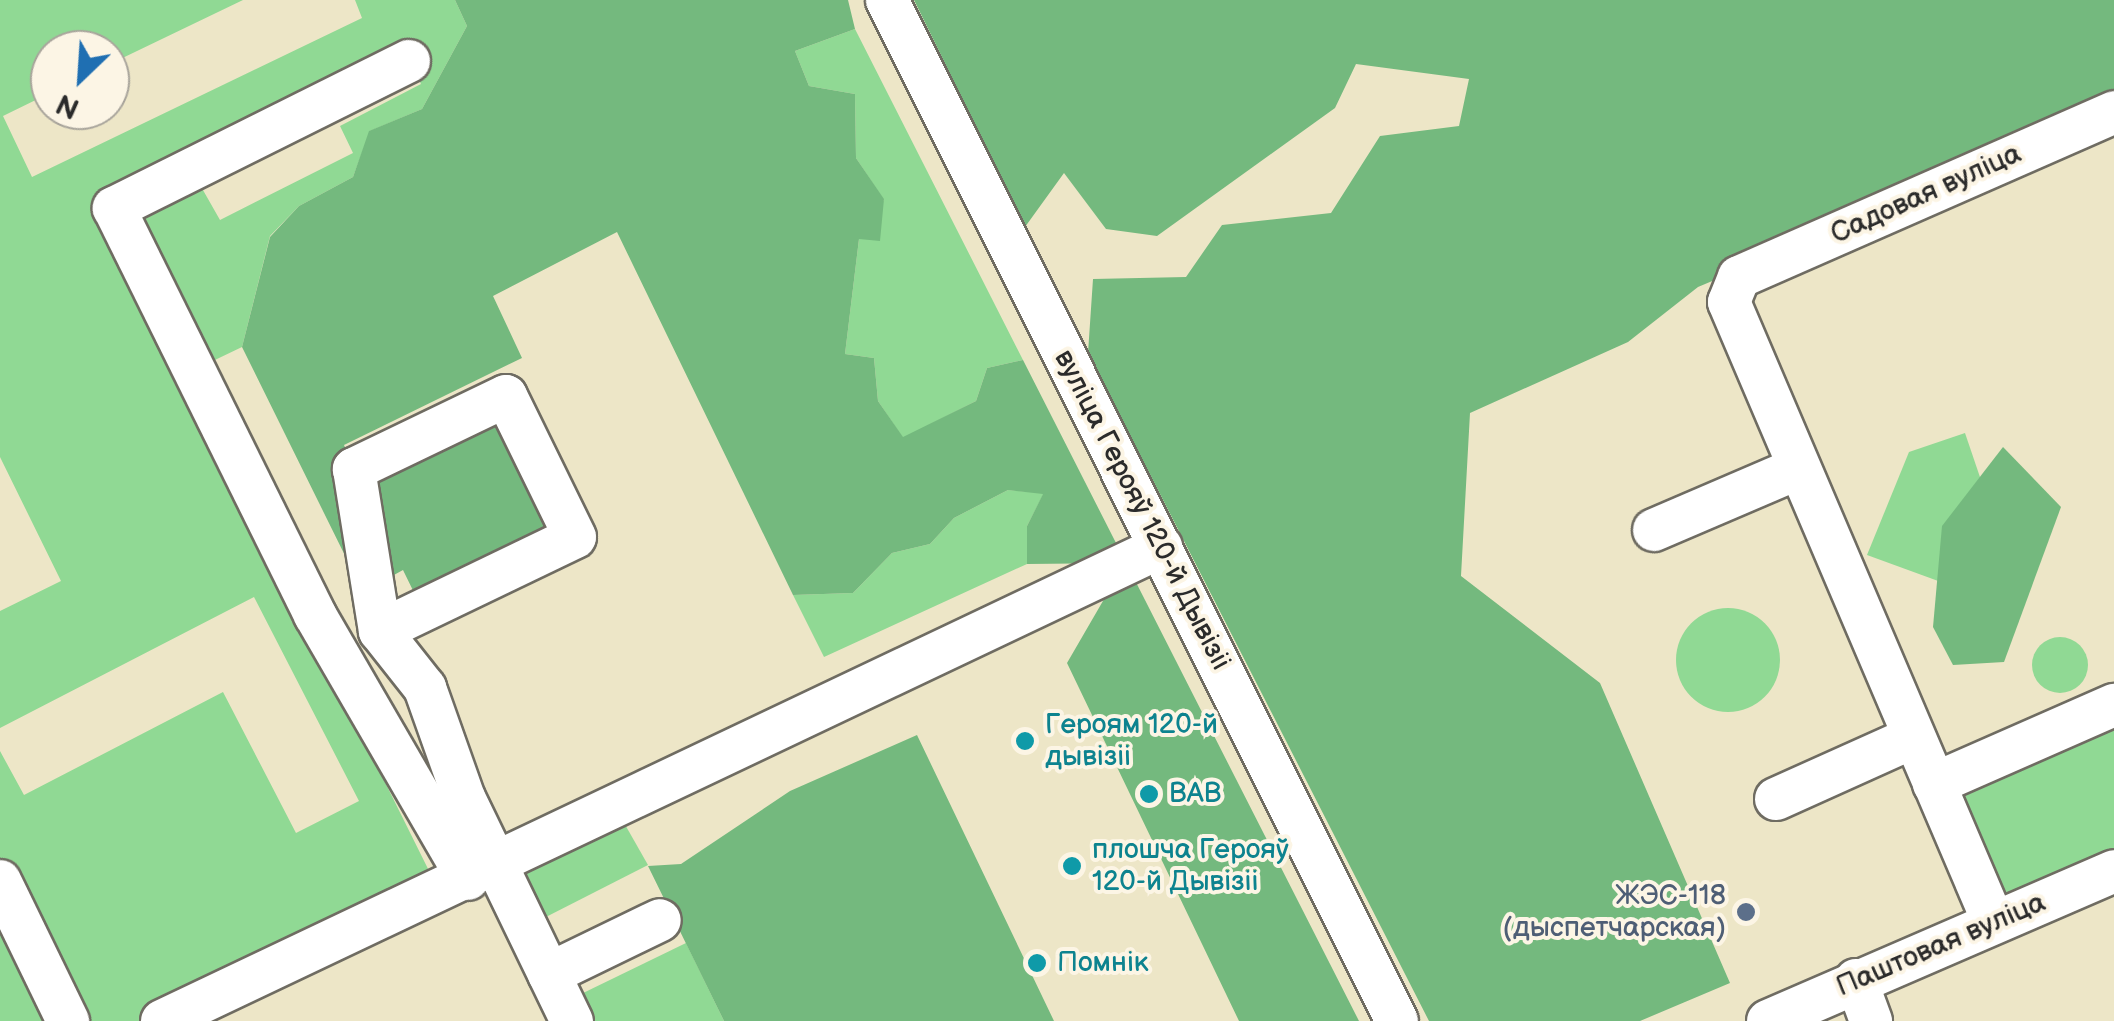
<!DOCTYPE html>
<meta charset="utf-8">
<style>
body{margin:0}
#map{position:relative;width:2114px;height:1021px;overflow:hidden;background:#ede6c7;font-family:"Balsamiq Sans",sans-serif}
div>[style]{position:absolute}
.green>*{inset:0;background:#90d994}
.round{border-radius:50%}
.forest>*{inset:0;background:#74b97e}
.roads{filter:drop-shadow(2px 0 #6f6c62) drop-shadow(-2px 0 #6f6c62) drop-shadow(0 2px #6f6c62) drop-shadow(0 -2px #6f6c62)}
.minor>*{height:42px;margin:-21px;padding:0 21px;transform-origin:21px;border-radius:21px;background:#fff}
.dots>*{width:28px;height:28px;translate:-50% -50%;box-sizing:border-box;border:5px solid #fcf5e5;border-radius:50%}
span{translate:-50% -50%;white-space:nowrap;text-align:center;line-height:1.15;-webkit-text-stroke:8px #fcf5e5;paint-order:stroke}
.street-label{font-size:28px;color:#2b2b2b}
.culture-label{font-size:28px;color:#0d838f}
.left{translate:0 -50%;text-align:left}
.service-label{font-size:28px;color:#4e5e75}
.right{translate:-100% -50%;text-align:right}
.north{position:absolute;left:30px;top:30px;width:100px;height:100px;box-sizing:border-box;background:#fcf5e5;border:2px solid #a8a49b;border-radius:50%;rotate:205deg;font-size:28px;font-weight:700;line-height:40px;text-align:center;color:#2b2b2b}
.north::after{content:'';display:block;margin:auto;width:35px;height:45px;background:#1f6fb2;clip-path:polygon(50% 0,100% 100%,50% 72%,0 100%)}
</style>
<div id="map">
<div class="green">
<i style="clip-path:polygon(0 0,243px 0,110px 64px,110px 50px,50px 50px,50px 93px,3px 116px,32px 177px,362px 18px,355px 0,455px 0,467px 26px,422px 109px,370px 131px,353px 177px,299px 206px,270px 236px,242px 347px,194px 370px,114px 208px,191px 169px,220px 220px,353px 153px,340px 126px,421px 84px,403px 47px,98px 204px,440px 893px,162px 1021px,0 1021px,0 751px,24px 795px,223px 692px,296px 833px,359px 801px,254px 597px,0 728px,0 611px,61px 581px,0 457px)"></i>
<i style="clip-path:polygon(855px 29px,1023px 360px,987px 368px,976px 401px,903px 438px,878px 401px,874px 358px,845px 354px,859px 239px,884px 200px,856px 158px,855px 94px,809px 86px,795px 51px)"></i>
<i style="clip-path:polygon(1965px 433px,1983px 486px,1982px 597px,1867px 555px,1909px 452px)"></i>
<i style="clip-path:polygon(1008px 490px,1044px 493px,1027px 526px,1027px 564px,824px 657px,793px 595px,853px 593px,892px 553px,930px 544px,954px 518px)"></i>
<i class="round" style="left:1676px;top:608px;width:104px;height:104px"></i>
<i class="round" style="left:2032px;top:637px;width:56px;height:56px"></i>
<i style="clip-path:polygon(2114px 709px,2114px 871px,1993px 921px,1934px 790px)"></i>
<i style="clip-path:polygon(615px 807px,648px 865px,542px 919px,512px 857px)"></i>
<i style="clip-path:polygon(686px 943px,724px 1021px,591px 1021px,579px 995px)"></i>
</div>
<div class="forest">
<i style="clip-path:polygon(455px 0,848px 0,855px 29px,795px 51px,809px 86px,855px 94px,856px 158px,884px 199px,880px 241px,859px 239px,845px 354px,874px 358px,878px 401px,903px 437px,976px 401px,987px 368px,1023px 360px,1359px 1021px,1239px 1021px,1067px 663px,1125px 563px,1027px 564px,1027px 526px,1043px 494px,1008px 490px,954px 518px,930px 544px,892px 553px,853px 593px,793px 595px,617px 232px,493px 296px,522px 358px,344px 445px,354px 468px,506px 396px,575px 537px,423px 611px,403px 570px,363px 592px,242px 347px,270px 237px,299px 206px,353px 177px,369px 131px,422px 109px,467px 26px)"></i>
<i style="clip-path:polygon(914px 0,2114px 0,2114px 112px,1698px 287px,1628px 342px,1470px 413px,1461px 576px,1600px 683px,1730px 983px,1640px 1021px,1429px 1021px,1088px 353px,1093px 279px,1186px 277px,1222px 225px,1331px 213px,1380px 136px,1459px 126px,1469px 79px,1356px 64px,1335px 108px,1157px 236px,1106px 229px,1064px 173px,1025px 227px)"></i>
<i style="clip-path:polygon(2003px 447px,2061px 507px,2004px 662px,1953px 665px,1933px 627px,1942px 526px)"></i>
<i style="clip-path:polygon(917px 735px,1054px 1021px,724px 1021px,648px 866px,681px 864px,790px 791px)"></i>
</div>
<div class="roads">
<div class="minor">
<i style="left:887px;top:0;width:1141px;rotate:63.46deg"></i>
<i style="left:409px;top:61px;width:330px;rotate:153.5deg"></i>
<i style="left:114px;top:208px;width:454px;rotate:63.7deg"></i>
<i style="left:315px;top:615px;width:305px;rotate:59.9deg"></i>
<i style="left:1654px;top:530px;width:155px;rotate:-23.2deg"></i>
<i style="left:380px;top:631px;width:216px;rotate:-25.7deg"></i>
<i style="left:575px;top:537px;width:157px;rotate:-116.1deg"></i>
<i style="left:506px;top:396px;width:169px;rotate:154.3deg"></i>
<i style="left:354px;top:469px;width:164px;rotate:80.9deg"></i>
<i style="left:380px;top:631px;width:73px;rotate:51.7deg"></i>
<i style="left:425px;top:688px;width:117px;rotate:70.5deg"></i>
<i style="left:464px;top:798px;width:248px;rotate:64.2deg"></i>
<i style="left:1934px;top:784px;width:197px;rotate:-23.7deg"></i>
<i style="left:1776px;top:799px;width:149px;rotate:-24.2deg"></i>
<i style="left:0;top:881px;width:156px;rotate:64.1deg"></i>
<i style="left:1993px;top:921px;width:673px;rotate:-113.1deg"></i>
<i style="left:1729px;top:302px;width:27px;rotate:-68deg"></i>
<i style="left:1739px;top:277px;width:410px;rotate:-23.7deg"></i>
<i style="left:549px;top:974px;width:123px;rotate:-25.9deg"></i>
<i style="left:1856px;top:980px;width:44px;rotate:69.9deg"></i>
<i style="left:162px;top:1021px;width:1106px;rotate:-25.38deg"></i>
<i style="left:1768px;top:1021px;width:377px;rotate:-23.4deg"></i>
</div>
</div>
<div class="dots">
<i style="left:1025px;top:741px;background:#0f9aa8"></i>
<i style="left:1149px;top:794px;background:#0f9aa8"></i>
<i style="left:1072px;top:866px;background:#0f9aa8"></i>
<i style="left:1746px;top:912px;background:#5c6f8a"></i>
<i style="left:1037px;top:963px;background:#0f9aa8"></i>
</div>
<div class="street-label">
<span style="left:1926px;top:194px;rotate:-24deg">Садовая вуліца</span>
<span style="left:1142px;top:510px;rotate:63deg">вуліца Герояў 120-й Дывізіі</span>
<span style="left:1941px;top:945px;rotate:-23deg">Паштовая вуліца</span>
</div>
<div class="culture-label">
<span class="left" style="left:1045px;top:741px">Героям 120-й<br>дывізіі</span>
<span class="left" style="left:1169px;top:794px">ВАВ</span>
<span class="left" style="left:1092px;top:866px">плошча Герояў<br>120-й Дывізіі</span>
<span class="left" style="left:1057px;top:963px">Помнік</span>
</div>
<div class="service-label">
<span class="right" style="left:1726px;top:912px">ЖЭС-118<br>(дыспетчарская)</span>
</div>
<div class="north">N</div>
</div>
